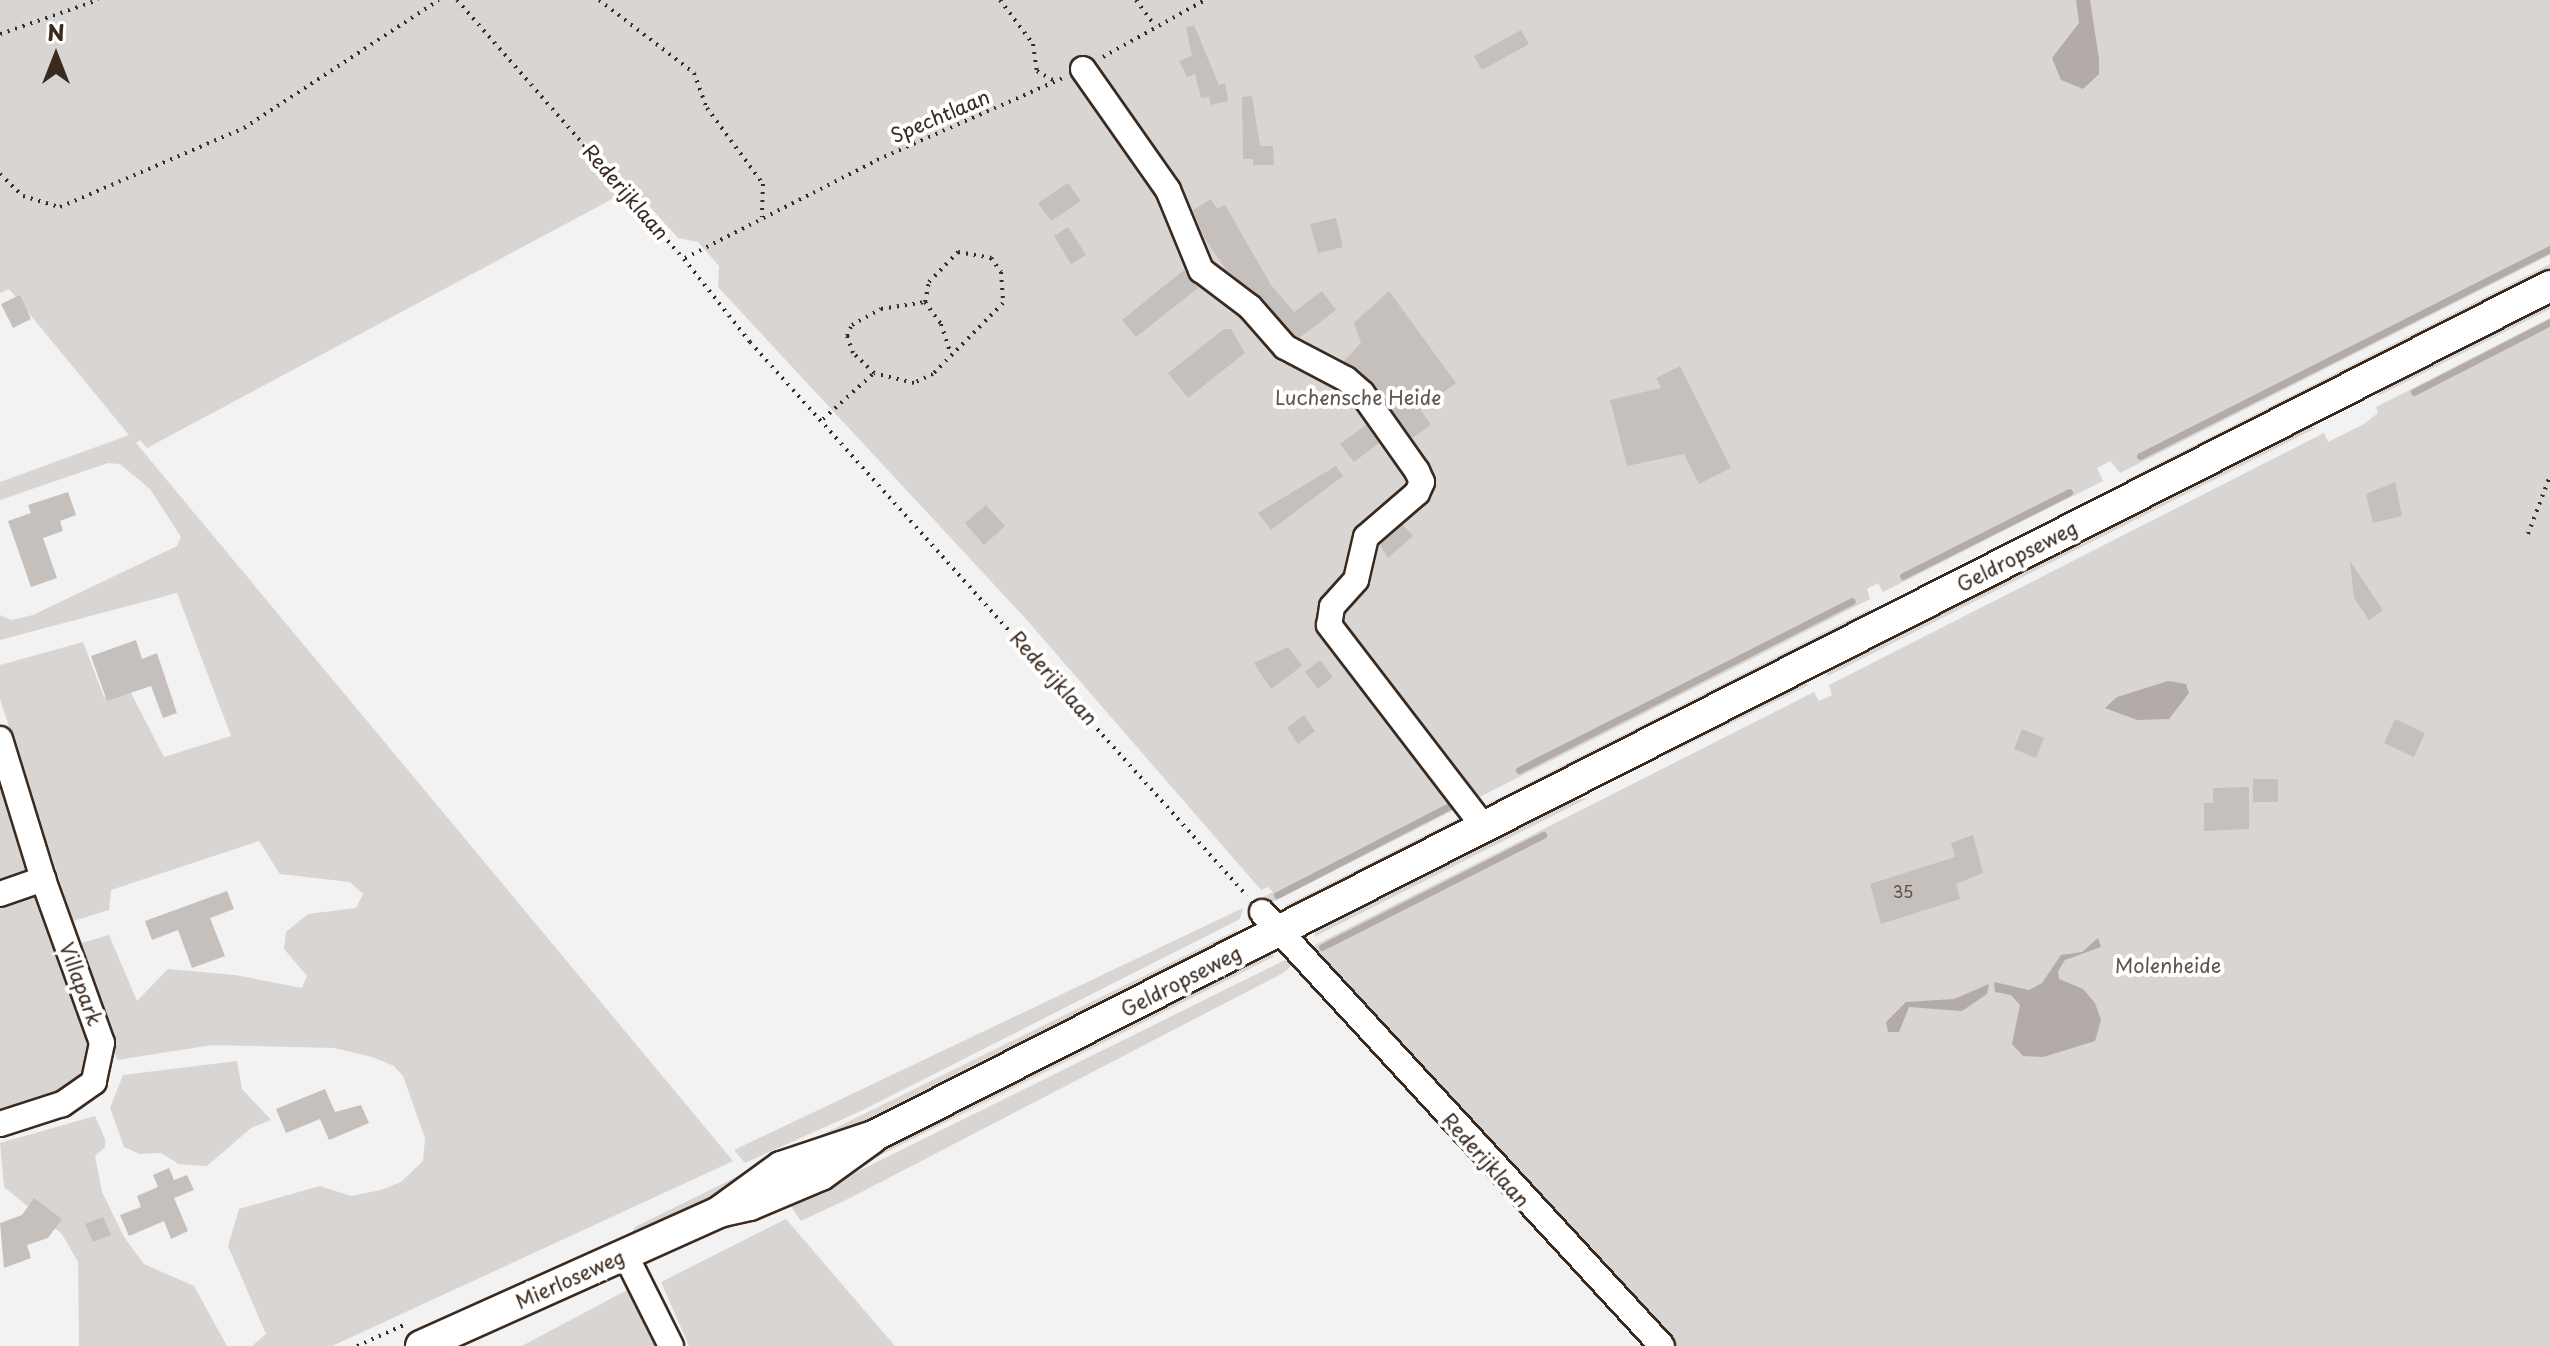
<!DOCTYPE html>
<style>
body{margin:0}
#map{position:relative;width:2550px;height:1346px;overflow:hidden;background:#f3f2f2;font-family:"Playpen Sans",sans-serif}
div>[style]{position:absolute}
.green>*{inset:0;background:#d8d5d2}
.water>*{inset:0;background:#b2aba7}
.stream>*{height:7px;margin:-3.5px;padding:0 3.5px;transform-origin:3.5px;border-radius:3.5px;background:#b2aba7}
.building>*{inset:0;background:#c6c0bd}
.path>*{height:4px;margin-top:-2px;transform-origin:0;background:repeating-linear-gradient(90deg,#3b2a1e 0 2px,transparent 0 8px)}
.roads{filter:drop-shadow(2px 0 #3b2a1e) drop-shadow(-2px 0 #3b2a1e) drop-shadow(0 2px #3b2a1e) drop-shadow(0 -2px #3b2a1e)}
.minor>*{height:24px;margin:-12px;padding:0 12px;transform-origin:12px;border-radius:12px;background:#fff}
.major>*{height:30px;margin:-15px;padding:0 15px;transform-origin:15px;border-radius:15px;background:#fff}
span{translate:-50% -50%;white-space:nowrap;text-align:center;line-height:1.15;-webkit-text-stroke:8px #fff;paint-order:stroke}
.number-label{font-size:16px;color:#5e5046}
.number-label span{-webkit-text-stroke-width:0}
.street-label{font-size:20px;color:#3b2a1e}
.park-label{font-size:20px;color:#62554b}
.north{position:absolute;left:16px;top:16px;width:80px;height:80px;-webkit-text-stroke:6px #fff;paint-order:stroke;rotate:0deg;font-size:22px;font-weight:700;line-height:32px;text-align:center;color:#3b2a1e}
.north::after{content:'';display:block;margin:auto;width:28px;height:36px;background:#3b2a1e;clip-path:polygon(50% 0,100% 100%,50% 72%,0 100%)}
</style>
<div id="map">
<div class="green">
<i style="clip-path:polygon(0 0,2550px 0,2550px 255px,2120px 473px,2110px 461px,2097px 468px,2103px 481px,1883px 592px,1878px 583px,1867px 589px,1870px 599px,1271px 903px,1259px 899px,1273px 892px,1268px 887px,1261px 890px,1026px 619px,718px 287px,719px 266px,698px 242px,678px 238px,633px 188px,147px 448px,140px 440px,136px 443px,733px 1161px,332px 1346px,252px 1346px,266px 1334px,228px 1246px,239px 1209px,320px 1186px,351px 1196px,381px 1190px,401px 1182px,423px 1161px,425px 1138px,403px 1076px,394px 1066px,372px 1057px,334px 1048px,212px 1045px,117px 1060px,81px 943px,109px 935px,137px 1001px,168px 969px,235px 975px,302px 988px,307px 976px,284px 949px,286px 932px,308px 914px,356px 908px,363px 894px,350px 882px,280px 874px,259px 841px,111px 890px,109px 910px,73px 921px,0 699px,0 665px,83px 642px,104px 697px,130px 691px,164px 757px,231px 736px,177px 593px,0 640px,0 615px,11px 620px,33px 615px,177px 546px,181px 537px,150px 489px,120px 464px,108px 463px,0 500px,0 482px,129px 435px,9px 289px,0 293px)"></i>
<i style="clip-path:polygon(2550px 264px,2550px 273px,2135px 484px,2126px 480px)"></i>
<i style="clip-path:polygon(2550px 299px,2550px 309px,2378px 396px,2382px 384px)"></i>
<i style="clip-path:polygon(2550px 318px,2550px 1346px,1669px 1346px,1311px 947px,1814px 692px,1819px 701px,1832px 695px,1829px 685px,2324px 433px,2328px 442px,2364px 424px,2378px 413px,2376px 407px)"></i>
<i style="clip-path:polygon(2303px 424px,2316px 428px,1826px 677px,1830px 664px)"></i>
<i style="clip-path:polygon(1870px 609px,1868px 619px,1497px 807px,1487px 804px)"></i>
<i style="clip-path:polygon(1797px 680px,1809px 685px,1663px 757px,1694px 733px)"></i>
<i style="clip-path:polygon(0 778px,30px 868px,0 879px)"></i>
<i style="clip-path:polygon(1590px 797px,1314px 937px,1317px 924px,1548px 807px)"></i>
<i style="clip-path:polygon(1459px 818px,1456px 828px,1297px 908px,1285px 906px)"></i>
<i style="clip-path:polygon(38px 891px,95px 1061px,90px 1084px,0 1119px,0 903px)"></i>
<i style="clip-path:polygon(1243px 908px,1240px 919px,863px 1110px,745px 1163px,734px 1150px)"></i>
<i style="clip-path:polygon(1237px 930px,1235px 940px,628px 1240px,635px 1227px)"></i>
<i style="clip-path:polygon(1262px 952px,1275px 956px,841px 1175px,728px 1229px,721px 1227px)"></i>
<i style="clip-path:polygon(1285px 960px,1292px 965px,1283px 973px,852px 1197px,801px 1221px,790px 1205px)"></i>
<i style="clip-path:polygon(237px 1061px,242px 1089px,271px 1120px,251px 1128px,207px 1166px,179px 1164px,161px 1153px,140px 1154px,124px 1147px,110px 1108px,123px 1075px)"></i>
<i style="clip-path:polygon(95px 1116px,105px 1139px,105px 1147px,95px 1156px,102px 1192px,124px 1237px,144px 1264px,194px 1286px,227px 1346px,79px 1346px,78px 1262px,62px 1234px,4px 1187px,0 1143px)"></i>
<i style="clip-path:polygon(786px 1219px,895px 1346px,689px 1346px,661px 1282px)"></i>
<i style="clip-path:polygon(644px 1281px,675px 1346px,522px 1346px)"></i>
</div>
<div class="water">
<i style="clip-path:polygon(2076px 0,2090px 0,2099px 59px,2099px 74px,2083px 89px,2061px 80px,2052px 58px,2079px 23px)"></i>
<i style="clip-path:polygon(2168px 681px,2186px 684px,2189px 693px,2169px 719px,2137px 720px,2105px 708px,2117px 697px)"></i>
<i style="clip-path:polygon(2098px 938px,2101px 947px,2065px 960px,2058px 971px,2059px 979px,2083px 989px,2095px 1003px,2101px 1020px,2095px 1041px,2043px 1057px,2023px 1056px,2012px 1044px,2020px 1005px,2011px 995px,1995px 992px,1994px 982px,2029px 990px,2042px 983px,2061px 955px,2082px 952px)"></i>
<i style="clip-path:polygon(1989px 984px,1987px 994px,1962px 1011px,1909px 1007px,1899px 1032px,1888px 1032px,1886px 1022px,1906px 1002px,1954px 999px)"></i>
</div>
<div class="stream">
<i style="left:2414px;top:392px;width:153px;rotate:-27.2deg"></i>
<i style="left:2140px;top:456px;width:459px;rotate:-26.8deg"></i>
<i style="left:1903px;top:576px;width:186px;rotate:-26.8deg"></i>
<i style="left:1519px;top:770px;width:373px;rotate:-26.9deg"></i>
<i style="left:1277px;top:895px;width:198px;rotate:-27.3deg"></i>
<i style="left:1322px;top:947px;width:248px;rotate:-26.9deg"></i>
</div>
<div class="building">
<i style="clip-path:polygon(1194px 25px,1219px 85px,1225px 83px,1228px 101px,1211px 105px,1209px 97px,1201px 98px,1195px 74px,1187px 77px,1179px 61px,1192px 56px,1186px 27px)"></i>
<i style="clip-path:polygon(1521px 30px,1529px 44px,1482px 70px,1474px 56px)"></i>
<i style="clip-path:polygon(1252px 96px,1260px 146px,1273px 146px,1274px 165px,1253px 165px,1253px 159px,1243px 159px,1242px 97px)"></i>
<i style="clip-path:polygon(1068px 183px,1081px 201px,1051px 221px,1038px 203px)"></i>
<i style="clip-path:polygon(1211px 199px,1217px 209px,1225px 205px,1271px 285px,1294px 312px,1322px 291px,1336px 310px,1299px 338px,1294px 335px,1261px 297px,1226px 270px,1204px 237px,1193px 210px)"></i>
<i style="clip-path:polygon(1336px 218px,1343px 247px,1318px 253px,1310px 224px)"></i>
<i style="clip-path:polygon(1068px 227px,1086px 255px,1071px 264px,1054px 236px)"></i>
<i style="clip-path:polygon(1184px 270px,1198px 288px,1136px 337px,1122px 320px)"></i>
<i style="clip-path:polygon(1389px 291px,1456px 383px,1420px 409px,1431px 425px,1412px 438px,1374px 384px,1344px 361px,1361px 343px,1354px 323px)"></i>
<i style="clip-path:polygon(20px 295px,31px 319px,13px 328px,1px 304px)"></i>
<i style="clip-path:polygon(1224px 329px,1231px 329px,1245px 353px,1188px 398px,1168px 373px)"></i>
<i style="clip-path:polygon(1680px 366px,1731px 468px,1699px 484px,1684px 454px,1627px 466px,1610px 400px,1661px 388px,1656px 378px)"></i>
<i style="clip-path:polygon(1366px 425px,1379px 443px,1354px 462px,1340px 444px)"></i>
<i style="clip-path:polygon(1336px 466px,1343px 476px,1271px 530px,1258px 513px)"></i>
<i style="clip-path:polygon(2395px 482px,2402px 516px,2373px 523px,2366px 494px)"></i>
<i style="clip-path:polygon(68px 492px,76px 515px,60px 521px,63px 531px,43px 538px,57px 578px,31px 587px,8px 521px,31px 513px,28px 505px)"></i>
<i style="clip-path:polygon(986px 505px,1005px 526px,984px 545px,965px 523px)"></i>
<i style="clip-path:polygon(1403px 525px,1413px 536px,1388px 558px,1380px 545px)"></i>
<i style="clip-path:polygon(2350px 561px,2383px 610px,2369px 620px,2354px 598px)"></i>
<i style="clip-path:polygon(136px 640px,142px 659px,157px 653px,177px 713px,163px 718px,151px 686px,107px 701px,91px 656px)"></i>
<i style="clip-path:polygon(1288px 647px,1302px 666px,1271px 689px,1254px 663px)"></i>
<i style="clip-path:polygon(1320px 660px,1333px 677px,1318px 689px,1305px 672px)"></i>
<i style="clip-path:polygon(1304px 715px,1315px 731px,1298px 744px,1287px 728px)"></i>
<i style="clip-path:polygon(2395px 719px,2425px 733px,2414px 757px,2384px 743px)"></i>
<i style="clip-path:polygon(2022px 729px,2044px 738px,2036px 758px,2014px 749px)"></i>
<i style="clip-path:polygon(2253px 779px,2278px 779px,2278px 802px,2253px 802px)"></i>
<i style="clip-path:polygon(2249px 787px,2249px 829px,2204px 831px,2204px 803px,2213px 803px,2213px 788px)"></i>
<i style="clip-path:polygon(1973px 835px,1983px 873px,1956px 884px,1960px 899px,1881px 924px,1870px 884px,1955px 857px,1951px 843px)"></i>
<i style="clip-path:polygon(227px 891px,234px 909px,210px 918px,225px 956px,192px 968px,178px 930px,152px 940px,145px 921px)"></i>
<i style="clip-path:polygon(325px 1089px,335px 1112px,361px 1105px,369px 1123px,329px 1140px,320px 1119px,286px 1133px,276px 1109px)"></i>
<i style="clip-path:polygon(169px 1168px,174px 1180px,187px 1175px,194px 1190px,174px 1198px,188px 1231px,171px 1239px,164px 1221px,129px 1236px,120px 1215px,141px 1207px,137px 1196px,158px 1187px,153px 1175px)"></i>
<i style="clip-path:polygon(34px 1198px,62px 1219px,48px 1238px,27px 1245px,31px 1258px,4px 1268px,0 1223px,22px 1215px)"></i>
<i style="clip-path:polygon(103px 1217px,111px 1235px,93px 1242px,85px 1224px)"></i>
</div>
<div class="path">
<i style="left:457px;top:0;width:344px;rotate:48.8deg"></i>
<i style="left:684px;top:259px;width:106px;rotate:51.5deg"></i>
<i style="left:750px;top:342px;width:744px;rotate:48.1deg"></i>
<i style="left:599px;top:0;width:120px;rotate:37.5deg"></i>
<i style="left:694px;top:73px;width:37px;rotate:70deg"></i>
<i style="left:707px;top:108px;width:94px;rotate:53.6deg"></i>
<i style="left:763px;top:184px;width:33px;rotate:92deg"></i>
<i style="left:1000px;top:0;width:55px;rotate:53.1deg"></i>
<i style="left:1033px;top:44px;width:27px;rotate:82deg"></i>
<i style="left:1037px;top:71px;width:21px;rotate:29deg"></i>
<i style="left:1136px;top:0;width:32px;rotate:54deg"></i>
<i style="left:0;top:34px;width:104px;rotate:-19.1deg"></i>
<i style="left:1103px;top:57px;width:117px;rotate:-29.2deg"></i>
<i style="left:0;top:174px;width:32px;rotate:44deg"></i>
<i style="left:23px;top:196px;width:39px;rotate:17deg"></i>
<i style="left:60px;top:207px;width:200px;rotate:-23.2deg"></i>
<i style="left:244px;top:128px;width:233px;rotate:-33.3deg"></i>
<i style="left:958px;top:252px;width:34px;rotate:10deg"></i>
<i style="left:991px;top:258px;width:17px;rotate:54deg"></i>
<i style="left:1001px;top:272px;width:31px;rotate:86deg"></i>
<i style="left:1003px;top:303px;width:100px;rotate:134.6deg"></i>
<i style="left:933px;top:374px;width:21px;rotate:155deg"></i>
<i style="left:914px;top:383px;width:41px;rotate:-166deg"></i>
<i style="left:874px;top:373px;width:29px;rotate:-136deg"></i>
<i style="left:853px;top:353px;width:18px;rotate:-109deg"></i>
<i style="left:847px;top:336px;width:12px;rotate:-66deg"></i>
<i style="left:852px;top:325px;width:33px;rotate:-29deg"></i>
<i style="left:881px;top:309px;width:45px;rotate:-9deg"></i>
<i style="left:925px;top:302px;width:20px;rotate:-79deg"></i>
<i style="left:929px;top:282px;width:42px;rotate:-46deg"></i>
<i style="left:685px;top:258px;width:216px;rotate:-27deg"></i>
<i style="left:877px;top:160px;width:203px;rotate:-23.8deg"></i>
<i style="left:925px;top:302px;width:27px;rotate:54deg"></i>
<i style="left:941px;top:324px;width:29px;rotate:72deg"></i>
<i style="left:823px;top:419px;width:69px;rotate:-42deg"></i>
<i style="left:2528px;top:534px;width:62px;rotate:-69.2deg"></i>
<i style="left:357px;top:1346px;width:54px;rotate:-24.2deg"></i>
</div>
<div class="roads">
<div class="minor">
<i style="left:1083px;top:69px;width:148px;rotate:54.9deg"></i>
<i style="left:1168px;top:190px;width:87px;rotate:67.6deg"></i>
<i style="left:1201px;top:270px;width:61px;rotate:37.1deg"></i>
<i style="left:1250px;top:307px;width:53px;rotate:48.8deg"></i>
<i style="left:1285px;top:347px;width:69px;rotate:27.7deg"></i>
<i style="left:1346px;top:379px;width:21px;rotate:41deg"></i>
<i style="left:1362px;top:393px;width:95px;rotate:54.8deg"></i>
<i style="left:1417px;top:471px;width:12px;rotate:66deg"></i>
<i style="left:1422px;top:482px;width:12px;rotate:114deg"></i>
<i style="left:1417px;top:493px;width:67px;rotate:139.2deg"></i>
<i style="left:1366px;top:537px;width:44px;rotate:103.1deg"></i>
<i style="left:1356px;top:580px;width:36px;rotate:132deg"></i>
<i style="left:1332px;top:607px;width:18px;rotate:99deg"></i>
<i style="left:1329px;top:625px;width:255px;rotate:52.5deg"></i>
<i style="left:0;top:739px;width:146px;rotate:72.9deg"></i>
<i style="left:43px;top:879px;width:174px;rotate:70.2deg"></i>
<i style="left:102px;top:1043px;width:40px;rotate:102deg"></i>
<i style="left:94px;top:1082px;width:39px;rotate:145deg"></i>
<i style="left:62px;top:1104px;width:65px;rotate:162.1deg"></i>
<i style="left:0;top:894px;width:46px;rotate:-19.2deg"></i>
<i style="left:1262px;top:912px;width:590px;rotate:47.33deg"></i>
<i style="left:625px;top:1254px;width:103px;rotate:63.4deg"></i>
</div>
<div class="major">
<i style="left:719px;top:1212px;width:77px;rotate:-36deg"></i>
<i style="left:781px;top:1167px;width:100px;rotate:-18.6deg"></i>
<i style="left:876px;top:1135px;width:1877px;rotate:-26.89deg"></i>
<i style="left:421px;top:1346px;width:327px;rotate:-24.2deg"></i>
<i style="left:719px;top:1212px;width:32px;rotate:-13deg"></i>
<i style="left:750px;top:1205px;width:77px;rotate:-22.9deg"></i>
<i style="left:821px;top:1175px;width:62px;rotate:-35.8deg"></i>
</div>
</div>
<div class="number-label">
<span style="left:1903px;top:891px">35</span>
</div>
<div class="street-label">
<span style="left:940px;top:116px;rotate:-23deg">Spechtlaan</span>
<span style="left:626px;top:192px;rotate:49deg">Rederijklaan</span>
<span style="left:2017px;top:556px;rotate:-27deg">Geldropseweg</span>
<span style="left:1054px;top:678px;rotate:48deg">Rederijklaan</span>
<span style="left:1181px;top:981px;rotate:-27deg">Geldropseweg</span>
<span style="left:81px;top:984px;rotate:70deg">Villapark</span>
<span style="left:1486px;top:1160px;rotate:48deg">Rederijklaan</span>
<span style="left:570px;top:1279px;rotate:-24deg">Mierloseweg</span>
</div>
<div class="park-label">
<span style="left:1358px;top:397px">Luchensche Heide</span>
<span style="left:2168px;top:965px">Molenheide</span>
</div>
<div class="north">N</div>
</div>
